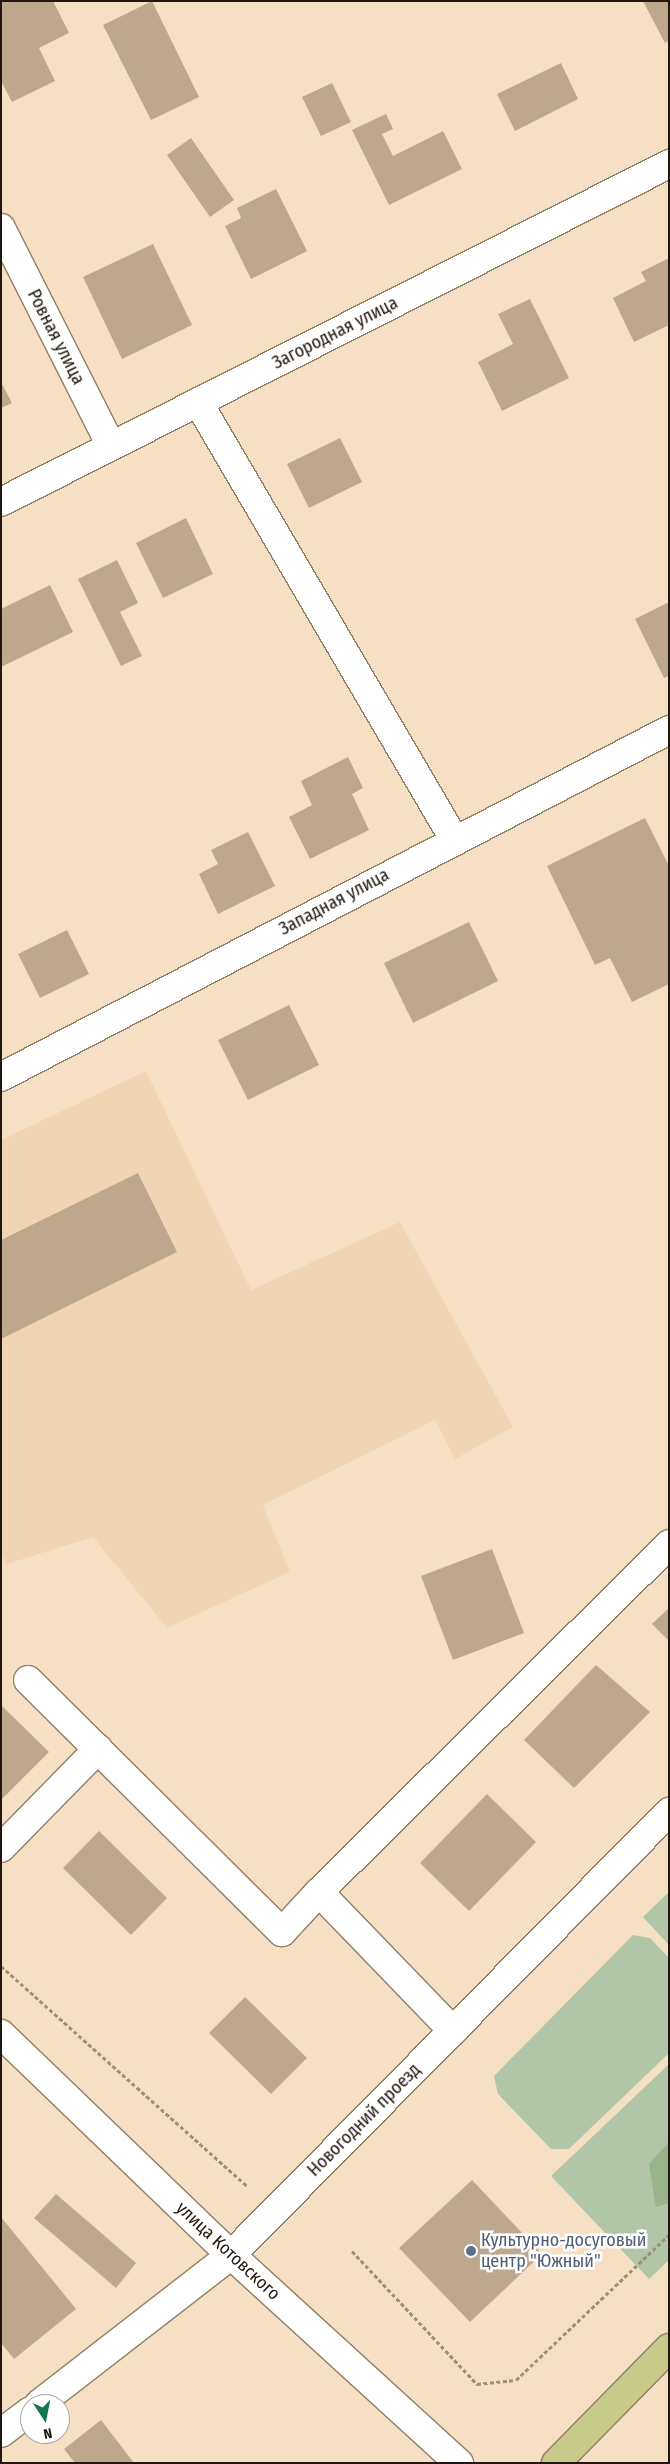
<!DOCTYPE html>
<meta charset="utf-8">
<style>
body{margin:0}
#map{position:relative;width:670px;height:2464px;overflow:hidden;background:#f6e0c4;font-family:"Fira Sans Condensed",sans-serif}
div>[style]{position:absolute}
.built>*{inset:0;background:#f0d5b3}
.green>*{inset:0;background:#b1c5a8}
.forest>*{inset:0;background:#98b48b}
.building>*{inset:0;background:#bda88d}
.path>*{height:3px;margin-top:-1.5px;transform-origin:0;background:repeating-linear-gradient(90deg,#9f8e7a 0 4px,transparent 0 6.5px)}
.roads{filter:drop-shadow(1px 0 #937f65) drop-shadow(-1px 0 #937f65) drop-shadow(0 1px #937f65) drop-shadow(0 -1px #937f65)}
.minor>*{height:28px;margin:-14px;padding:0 14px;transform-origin:14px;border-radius:14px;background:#fff}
.major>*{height:28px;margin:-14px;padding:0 14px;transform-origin:14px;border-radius:14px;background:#c8ca89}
.dots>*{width:14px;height:14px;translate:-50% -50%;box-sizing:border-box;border:2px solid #fff;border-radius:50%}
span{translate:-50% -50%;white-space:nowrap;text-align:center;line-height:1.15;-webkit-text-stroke:5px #fff;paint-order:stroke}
.street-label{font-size:18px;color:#20180e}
.service-label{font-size:18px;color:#4e5e75}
.left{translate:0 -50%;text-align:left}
.frame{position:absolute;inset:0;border:2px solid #20180e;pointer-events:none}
.north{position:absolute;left:20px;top:2394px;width:50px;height:50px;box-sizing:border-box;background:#fff;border:1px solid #a6a39f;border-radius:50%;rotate:169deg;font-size:14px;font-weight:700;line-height:20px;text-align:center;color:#20180e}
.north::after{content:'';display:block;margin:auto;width:18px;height:22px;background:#13764e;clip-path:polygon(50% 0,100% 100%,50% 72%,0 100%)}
</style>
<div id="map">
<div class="built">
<i style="clip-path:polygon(146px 1071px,251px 1290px,400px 1222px,513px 1427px,455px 1459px,435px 1420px,263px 1505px,290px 1572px,167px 1628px,93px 1537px,7px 1564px,1px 1555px,1px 1140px)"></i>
</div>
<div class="green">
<i style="clip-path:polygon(669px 1892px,669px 1945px,643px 1917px)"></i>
<i style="clip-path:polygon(633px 1935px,650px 1938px,669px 1958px,669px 2053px,569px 2149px,551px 2149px,498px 2094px,494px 2076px)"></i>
<i style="clip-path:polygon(669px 2064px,669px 2260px,649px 2279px,551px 2176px)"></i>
</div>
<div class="forest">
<i style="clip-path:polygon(669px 2142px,669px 2203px,656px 2207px,649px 2164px)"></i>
</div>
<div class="building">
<i style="clip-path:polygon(1px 1px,53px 1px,69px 33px,39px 48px,55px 81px,12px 102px,1px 81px)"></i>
<i style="clip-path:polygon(152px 1px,199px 97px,151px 120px,103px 25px)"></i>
<i style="clip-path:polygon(643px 1px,669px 1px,669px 41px,665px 43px)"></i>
<i style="clip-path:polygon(561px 63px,578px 99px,515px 131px,497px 94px)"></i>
<i style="clip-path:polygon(332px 83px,351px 122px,321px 136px,302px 97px)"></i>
<i style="clip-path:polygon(386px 114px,393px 129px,382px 134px,393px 156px,443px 131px,462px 169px,389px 205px,352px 130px)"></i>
<i style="clip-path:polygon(191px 138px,234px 200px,210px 217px,167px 155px)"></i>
<i style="clip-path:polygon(276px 189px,307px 251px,251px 279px,225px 226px,241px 218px,237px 208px)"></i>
<i style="clip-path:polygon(153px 244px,192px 325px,122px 359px,83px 277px)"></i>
<i style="clip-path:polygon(669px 258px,669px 325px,634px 342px,613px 298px,646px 281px,641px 272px)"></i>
<i style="clip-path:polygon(530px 299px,569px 378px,502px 411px,478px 362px,513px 344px,498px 314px)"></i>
<i style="clip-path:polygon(1px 382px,12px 403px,1px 408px)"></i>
<i style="clip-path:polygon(340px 438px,362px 482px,309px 508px,287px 464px)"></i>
<i style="clip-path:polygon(186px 518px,213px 574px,163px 598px,136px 543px)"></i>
<i style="clip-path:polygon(117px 560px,138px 603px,120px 612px,142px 656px,121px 666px,78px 579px)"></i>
<i style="clip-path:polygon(50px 585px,73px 632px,1px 667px,1px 609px)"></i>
<i style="clip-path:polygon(669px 602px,669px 676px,664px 678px,635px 619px)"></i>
<i style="clip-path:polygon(348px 757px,363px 788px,352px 794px,369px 830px,310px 859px,289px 817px,312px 805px,301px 781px)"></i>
<i style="clip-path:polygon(645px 818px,669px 866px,669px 984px,632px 1002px,610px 958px,595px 965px,547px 866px)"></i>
<i style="clip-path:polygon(248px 832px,275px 886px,218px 914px,199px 874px,218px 864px,211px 850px)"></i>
<i style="clip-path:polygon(469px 922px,498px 981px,413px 1023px,384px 963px)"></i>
<i style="clip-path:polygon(67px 930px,89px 974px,40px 998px,18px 954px)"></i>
<i style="clip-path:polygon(289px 1005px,319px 1065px,248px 1100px,218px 1040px)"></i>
<i style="clip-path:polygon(138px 1173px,177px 1252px,1px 1339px,1px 1240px)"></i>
<i style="clip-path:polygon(492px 1549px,524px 1633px,453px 1660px,421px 1576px)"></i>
<i style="clip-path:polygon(669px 1608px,669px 1641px,652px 1624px)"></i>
<i style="clip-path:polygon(596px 1665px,650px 1712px,574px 1788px,524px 1740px)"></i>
<i style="clip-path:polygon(1px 1705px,49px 1752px,1px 1800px)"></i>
<i style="clip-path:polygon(487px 1794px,536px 1842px,469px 1911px,420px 1863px)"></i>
<i style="clip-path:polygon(99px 1831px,167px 1898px,131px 1935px,63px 1868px)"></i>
<i style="clip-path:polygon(245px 1997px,307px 2058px,271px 2094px,209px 2033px)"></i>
<i style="clip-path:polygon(472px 2180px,542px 2254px,470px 2322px,399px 2248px)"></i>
<i style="clip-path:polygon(56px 2194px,136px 2263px,116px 2288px,34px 2218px)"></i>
<i style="clip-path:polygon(1px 2217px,76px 2309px,14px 2359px,1px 2343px)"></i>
<i style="clip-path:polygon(101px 2420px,134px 2463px,75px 2463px,64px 2449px)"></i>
</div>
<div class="path">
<i style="left:1px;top:1966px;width:331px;rotate:41.8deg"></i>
<i style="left:352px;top:2251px;width:183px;rotate:46.8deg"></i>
<i style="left:477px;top:2384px;width:39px;rotate:-6deg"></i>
<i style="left:516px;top:2380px;width:211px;rotate:-43.5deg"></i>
</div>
<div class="roads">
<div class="minor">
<i style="left:1px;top:228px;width:244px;rotate:63.2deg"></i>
<i style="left:198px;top:402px;width:506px;rotate:59.64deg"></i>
<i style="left:1px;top:502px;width:749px;rotate:-26.84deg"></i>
<i style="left:1px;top:1077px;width:753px;rotate:-27.45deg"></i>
<i style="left:28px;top:1680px;width:358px;rotate:44.8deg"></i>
<i style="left:282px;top:1932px;width:54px;rotate:-47.2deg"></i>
<i style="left:1px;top:1848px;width:139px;rotate:-45.6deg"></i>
<i style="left:453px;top:2031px;width:193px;rotate:-134deg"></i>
<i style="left:319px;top:1892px;width:494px;rotate:-44.8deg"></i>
<i style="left:1px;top:2034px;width:319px;rotate:43.9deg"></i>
<i style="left:231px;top:2255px;width:309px;rotate:42.4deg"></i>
<i style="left:39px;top:2404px;width:243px;rotate:-37.8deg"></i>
<i style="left:231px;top:2255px;width:623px;rotate:-45.33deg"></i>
<i style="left:1px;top:2433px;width:36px;rotate:-37deg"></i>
</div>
<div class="major">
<i style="left:556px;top:2463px;width:161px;rotate:-45.5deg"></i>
</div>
</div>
<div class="dots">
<i style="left:471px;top:2251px;background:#5c6f8a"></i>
</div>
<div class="street-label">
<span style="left:335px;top:333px;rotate:-27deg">Загородная улица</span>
<span style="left:56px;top:337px;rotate:63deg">Ровная улица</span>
<span style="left:334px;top:902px;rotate:-28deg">Западная улица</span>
<span style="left:364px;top:2120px;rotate:-45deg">Новогодний проезд</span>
<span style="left:228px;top:2251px;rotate:43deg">улица Котовского</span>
</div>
<div class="service-label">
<span class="left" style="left:481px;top:2251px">Культурно-досуговый<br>центр "Южный"</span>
</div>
<div class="frame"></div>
<div class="north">N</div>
</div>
